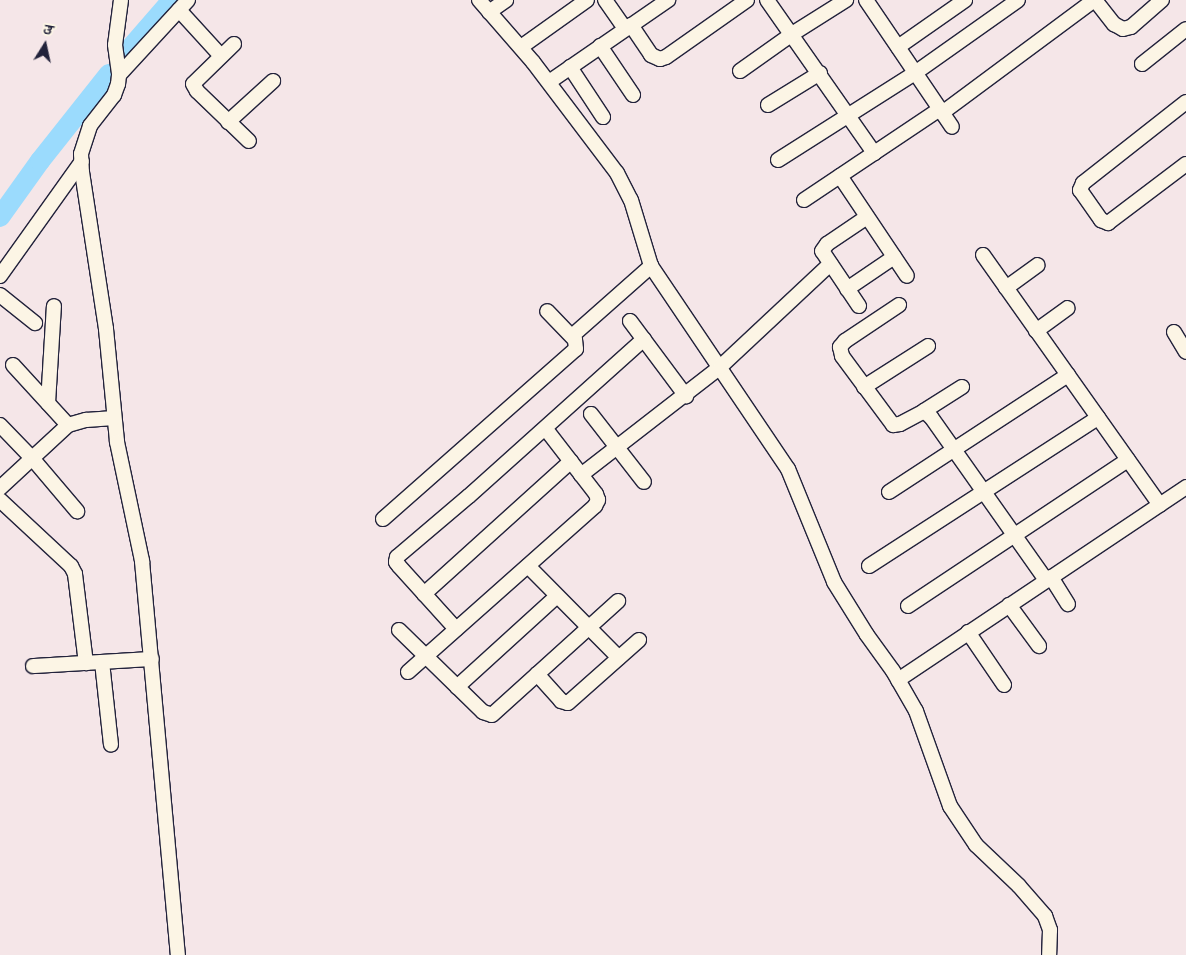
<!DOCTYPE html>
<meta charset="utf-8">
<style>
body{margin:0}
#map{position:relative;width:1186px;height:955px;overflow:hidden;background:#f5e6e8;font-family:Kalam,"Playpen Sans Deva",sans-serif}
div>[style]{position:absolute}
.river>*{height:20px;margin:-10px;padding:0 10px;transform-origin:10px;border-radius:10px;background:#9bdbfd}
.roads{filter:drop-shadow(1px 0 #22223b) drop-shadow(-1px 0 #22223b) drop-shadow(0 1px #22223b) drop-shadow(0 -1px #22223b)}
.minor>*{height:14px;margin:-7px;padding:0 7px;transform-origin:7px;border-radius:7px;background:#fcf5e5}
span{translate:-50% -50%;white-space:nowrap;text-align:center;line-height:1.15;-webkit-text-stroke:4px #fcf5e5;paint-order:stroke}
.north{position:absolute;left:20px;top:20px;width:50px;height:50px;-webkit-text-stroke:4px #fcf5e5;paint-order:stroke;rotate:10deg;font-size:14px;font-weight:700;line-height:20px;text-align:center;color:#22223b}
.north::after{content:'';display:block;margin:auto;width:18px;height:22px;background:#22223b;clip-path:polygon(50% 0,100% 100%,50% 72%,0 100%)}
</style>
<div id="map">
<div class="river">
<i style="left:125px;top:54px;width:72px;rotate:-49deg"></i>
<i style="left:0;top:217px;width:69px;rotate:-54.5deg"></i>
<i style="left:40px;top:161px;width:111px;rotate:-51.6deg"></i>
</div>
<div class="roads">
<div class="minor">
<i style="left:121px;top:0;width:45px;rotate:97.6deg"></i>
<i style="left:115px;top:45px;width:30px;rotate:82deg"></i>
<i style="left:119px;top:75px;width:9px;rotate:96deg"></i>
<i style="left:118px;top:84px;width:12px;rotate:110deg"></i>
<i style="left:114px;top:95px;width:39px;rotate:128deg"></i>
<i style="left:90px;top:126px;width:29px;rotate:108deg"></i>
<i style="left:81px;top:154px;width:18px;rotate:87deg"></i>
<i style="left:82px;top:172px;width:159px;rotate:81.3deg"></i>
<i style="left:106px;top:329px;width:114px;rotate:84.4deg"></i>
<i style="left:117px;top:442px;width:122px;rotate:78.1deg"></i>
<i style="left:142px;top:561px;width:396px;rotate:84.8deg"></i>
<i style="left:479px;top:0;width:82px;rotate:48.9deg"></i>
<i style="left:533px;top:62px;width:139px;rotate:52.9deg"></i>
<i style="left:617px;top:173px;width:30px;rotate:63deg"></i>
<i style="left:631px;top:200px;width:69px;rotate:73.1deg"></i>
<i style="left:651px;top:266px;width:245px;rotate:56deg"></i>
<i style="left:788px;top:469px;width:122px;rotate:67.8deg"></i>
<i style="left:834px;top:582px;width:62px;rotate:58.1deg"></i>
<i style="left:867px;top:635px;width:44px;rotate:54.2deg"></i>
<i style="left:893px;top:671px;width:46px;rotate:60.1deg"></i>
<i style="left:916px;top:711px;width:101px;rotate:70.3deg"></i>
<i style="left:950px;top:806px;width:47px;rotate:56.3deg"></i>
<i style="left:976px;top:845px;width:59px;rotate:43.6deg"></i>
<i style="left:1019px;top:886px;width:40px;rotate:49deg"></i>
<i style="left:1045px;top:916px;width:15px;rotate:70deg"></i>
<i style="left:1050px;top:930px;width:25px;rotate:92deg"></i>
<i style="left:605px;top:0;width:35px;rotate:55deg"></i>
<i style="left:767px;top:0;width:187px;rotate:55deg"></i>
<i style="left:866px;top:0;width:153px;rotate:55.9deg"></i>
<i style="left:1095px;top:0;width:31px;rotate:52deg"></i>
<i style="left:1114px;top:24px;width:10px;rotate:29deg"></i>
<i style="left:1123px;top:29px;width:8px;rotate:-14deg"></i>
<i style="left:1131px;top:27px;width:41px;rotate:-41.1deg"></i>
<i style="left:179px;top:10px;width:62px;rotate:47.6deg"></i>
<i style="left:489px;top:12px;width:21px;rotate:-35deg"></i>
<i style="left:631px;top:25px;width:36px;rotate:56deg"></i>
<i style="left:651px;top:55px;width:10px;rotate:24deg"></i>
<i style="left:660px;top:59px;width:6px;rotate:-18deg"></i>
<i style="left:666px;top:57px;width:99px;rotate:-35.1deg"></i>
<i style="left:234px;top:44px;width:57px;rotate:135.7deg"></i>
<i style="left:193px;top:84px;width:8px;rotate:60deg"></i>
<i style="left:197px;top:91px;width:72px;rotate:43.9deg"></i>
<i style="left:600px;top:46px;width:59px;rotate:56deg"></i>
<i style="left:521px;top:47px;width:81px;rotate:-35.5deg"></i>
<i style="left:898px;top:47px;width:82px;rotate:-35deg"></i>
<i style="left:1142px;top:64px;width:56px;rotate:-38.5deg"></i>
<i style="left:570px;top:67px;width:60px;rotate:56.6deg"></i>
<i style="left:740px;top:71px;width:64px;rotate:-35.4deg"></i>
<i style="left:792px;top:34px;width:64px;rotate:-32.2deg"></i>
<i style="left:119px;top:75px;width:102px;rotate:-47.4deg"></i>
<i style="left:549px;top:82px;width:145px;rotate:-34.6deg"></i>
<i style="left:1186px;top:102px;width:131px;rotate:141.8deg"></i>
<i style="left:1083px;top:183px;width:8px;rotate:113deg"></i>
<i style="left:1080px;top:190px;width:37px;rotate:55deg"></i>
<i style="left:1101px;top:220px;width:8px;rotate:23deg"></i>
<i style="left:1108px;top:223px;width:98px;rotate:-37.1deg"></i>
<i style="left:768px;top:105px;width:61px;rotate:-31.6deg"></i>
<i style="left:942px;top:113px;width:189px;rotate:-36.6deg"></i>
<i style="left:228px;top:122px;width:61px;rotate:-42.3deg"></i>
<i style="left:778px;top:160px;width:162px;rotate:-32.4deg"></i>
<i style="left:915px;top:73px;width:126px;rotate:-35.3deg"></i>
<i style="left:840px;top:176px;width:120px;rotate:56.2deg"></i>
<i style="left:804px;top:200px;width:164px;rotate:-33.8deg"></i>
<i style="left:983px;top:255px;width:306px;rotate:54.7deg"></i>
<i style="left:0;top:276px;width:141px;rotate:-54.5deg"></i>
<i style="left:1006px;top:288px;width:39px;rotate:-36deg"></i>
<i style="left:847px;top:289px;width:57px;rotate:-34.2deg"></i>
<i style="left:0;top:295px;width:45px;rotate:38.7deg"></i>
<i style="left:899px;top:305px;width:65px;rotate:146.3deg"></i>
<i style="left:845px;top:341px;width:8px;rotate:130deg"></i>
<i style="left:840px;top:347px;width:9px;rotate:77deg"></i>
<i style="left:842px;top:356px;width:86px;rotate:53.5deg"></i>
<i style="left:893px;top:425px;width:7px;rotate:-8deg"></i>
<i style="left:900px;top:424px;width:27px;rotate:-28deg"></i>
<i style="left:924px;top:411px;width:9px;rotate:41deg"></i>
<i style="left:931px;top:417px;width:199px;rotate:54.8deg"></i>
<i style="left:859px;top:306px;width:66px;rotate:-123.9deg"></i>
<i style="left:822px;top:251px;width:9px;rotate:-54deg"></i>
<i style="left:827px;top:244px;width:48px;rotate:-34deg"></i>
<i style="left:630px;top:321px;width:94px;rotate:53.3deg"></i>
<i style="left:1036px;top:331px;width:39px;rotate:-36deg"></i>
<i style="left:1174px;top:332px;width:23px;rotate:59deg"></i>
<i style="left:572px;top:336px;width:106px;rotate:-41.5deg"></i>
<i style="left:13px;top:365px;width:81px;rotate:47.5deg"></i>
<i style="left:864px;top:387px;width:76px;rotate:-32.6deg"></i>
<i style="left:48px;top:403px;width:97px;rotate:-86.5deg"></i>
<i style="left:924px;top:411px;width:45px;rotate:-32.3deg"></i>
<i style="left:591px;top:414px;width:86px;rotate:52.1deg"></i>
<i style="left:0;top:425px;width:46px;rotate:45.9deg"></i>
<i style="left:32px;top:458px;width:70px;rotate:49.7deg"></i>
<i style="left:581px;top:475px;width:176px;rotate:-37.8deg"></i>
<i style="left:720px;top:367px;width:151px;rotate:-43.1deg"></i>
<i style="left:0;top:488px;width:93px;rotate:-42.8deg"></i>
<i style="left:68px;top:425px;width:19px;rotate:-16deg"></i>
<i style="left:86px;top:420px;width:28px;rotate:-4deg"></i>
<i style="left:889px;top:492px;width:214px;rotate:-33.2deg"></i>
<i style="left:0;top:500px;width:97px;rotate:42.9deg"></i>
<i style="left:71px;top:566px;width:9px;rotate:63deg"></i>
<i style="left:75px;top:574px;width:90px;rotate:83deg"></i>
<i style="left:383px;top:519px;width:257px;rotate:-41.4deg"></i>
<i style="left:576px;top:349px;width:9px;rotate:-96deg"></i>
<i style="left:575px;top:340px;width:40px;rotate:-134deg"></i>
<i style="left:528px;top:566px;width:129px;rotate:45.3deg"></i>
<i style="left:869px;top:566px;width:273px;rotate:-32.9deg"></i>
<i style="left:1051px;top:577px;width:32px;rotate:58deg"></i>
<i style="left:424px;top:594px;width:198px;rotate:-42.1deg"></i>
<i style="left:1009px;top:605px;width:51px;rotate:53.8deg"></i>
<i style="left:908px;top:606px;width:264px;rotate:-33.6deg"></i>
<i style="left:456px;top:629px;width:85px;rotate:-132.1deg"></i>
<i style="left:399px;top:566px;width:5px;rotate:-127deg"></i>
<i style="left:396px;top:562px;width:5px;rotate:-79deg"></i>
<i style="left:397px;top:557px;width:94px;rotate:-40.3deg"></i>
<i style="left:469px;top:496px;width:235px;rotate:-41.9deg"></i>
<i style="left:399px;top:630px;width:117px;rotate:44.3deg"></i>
<i style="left:483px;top:712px;width:9px;rotate:18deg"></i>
<i style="left:492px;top:715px;width:170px;rotate:-42.1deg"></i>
<i style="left:968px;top:632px;width:64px;rotate:55.8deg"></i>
<i style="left:102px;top:662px;width:83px;rotate:83.8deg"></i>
<i style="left:33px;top:666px;width:119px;rotate:-3.4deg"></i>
<i style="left:408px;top:672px;width:250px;rotate:-41.6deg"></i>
<i style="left:595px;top:506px;width:7px;rotate:-63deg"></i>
<i style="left:598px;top:500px;width:6px;rotate:-108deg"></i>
<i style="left:596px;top:494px;width:83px;rotate:-127.7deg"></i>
<i style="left:537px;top:674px;width:36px;rotate:48deg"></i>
<i style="left:561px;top:701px;width:7px;rotate:16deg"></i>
<i style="left:568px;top:703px;width:95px;rotate:-41.6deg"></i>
<i style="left:898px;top:680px;width:347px;rotate:-33.8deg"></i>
<i style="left:457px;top:687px;width:135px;rotate:-42.3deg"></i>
</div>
</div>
<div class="north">उ</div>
</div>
